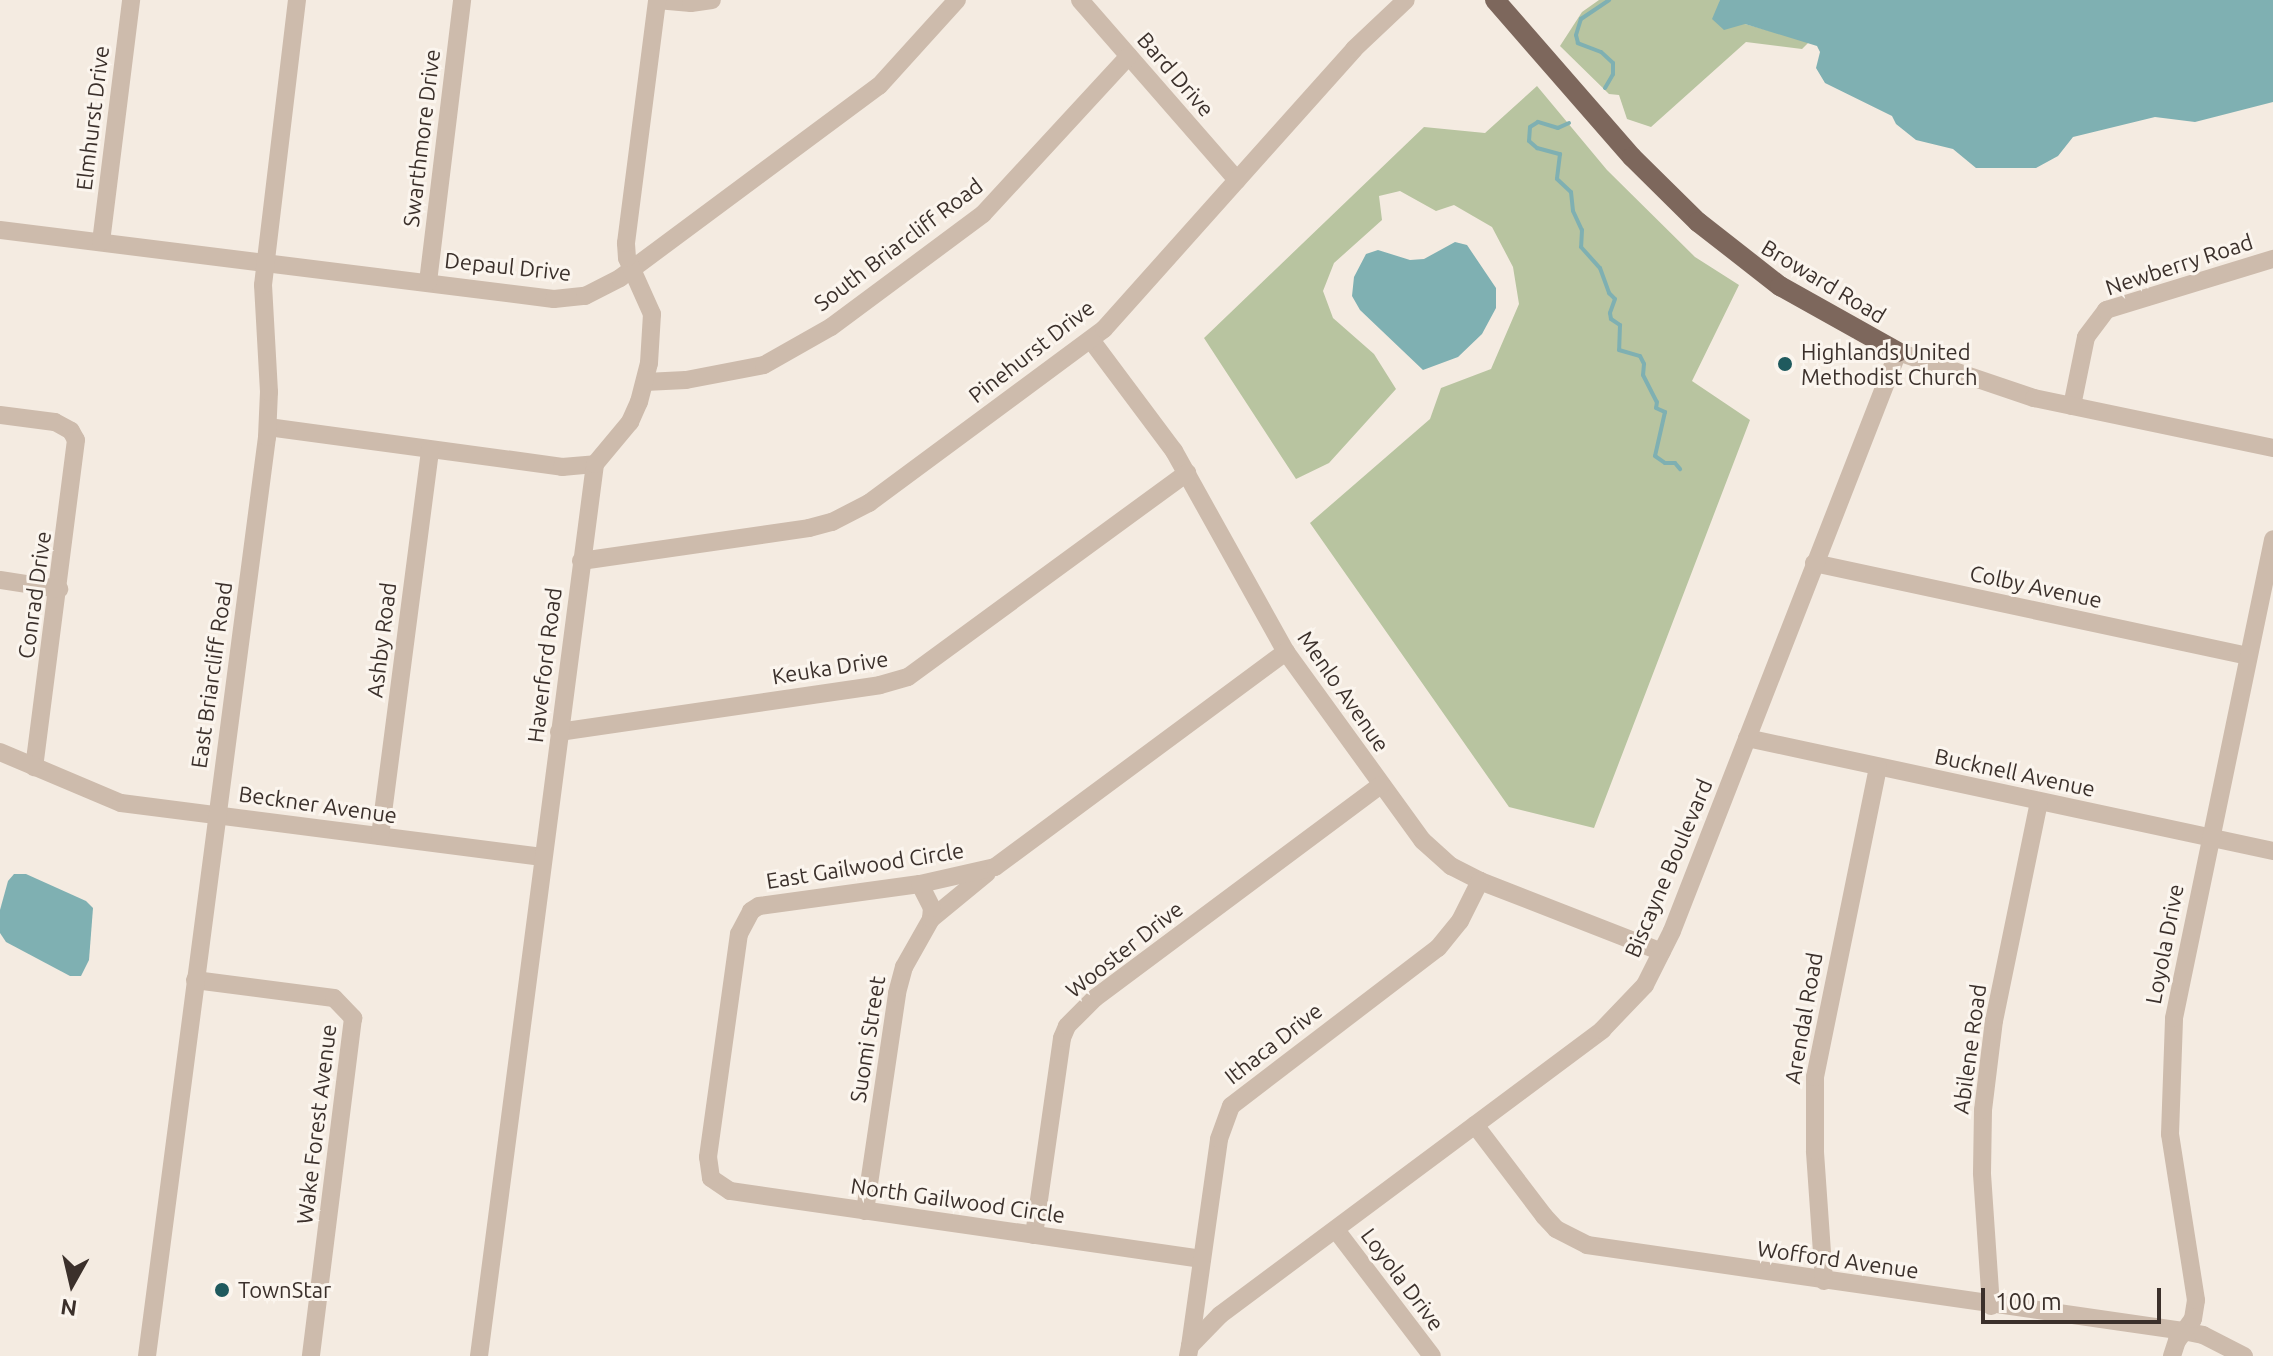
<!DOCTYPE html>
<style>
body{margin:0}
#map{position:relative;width:2273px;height:1356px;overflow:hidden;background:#f4ebe1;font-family:Ubuntu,sans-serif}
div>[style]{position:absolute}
.green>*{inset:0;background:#b8c4a0}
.water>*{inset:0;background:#7fb0b2}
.stream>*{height:4px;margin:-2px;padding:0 2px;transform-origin:2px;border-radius:2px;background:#7fb0b2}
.minor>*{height:18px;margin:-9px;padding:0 9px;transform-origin:9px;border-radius:9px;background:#cdbbac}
.major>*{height:20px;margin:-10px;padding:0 10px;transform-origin:10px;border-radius:10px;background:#7d675c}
.dots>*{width:22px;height:22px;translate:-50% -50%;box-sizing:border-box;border:4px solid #fbf5ee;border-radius:50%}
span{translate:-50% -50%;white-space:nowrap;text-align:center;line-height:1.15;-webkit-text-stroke:6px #fbf5ee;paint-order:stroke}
.street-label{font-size:22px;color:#3b302b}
.poi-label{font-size:22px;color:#3b302b}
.left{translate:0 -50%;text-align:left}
.north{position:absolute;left:32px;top:1244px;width:80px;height:80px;-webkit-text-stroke:6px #fbf5ee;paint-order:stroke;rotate:188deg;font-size:22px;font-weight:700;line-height:32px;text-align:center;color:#3b302b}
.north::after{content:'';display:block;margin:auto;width:28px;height:36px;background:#3b302b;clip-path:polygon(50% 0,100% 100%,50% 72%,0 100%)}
.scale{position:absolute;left:1981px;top:1288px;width:180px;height:36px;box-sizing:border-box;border:4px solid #3b302b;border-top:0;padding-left:10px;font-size:24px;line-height:28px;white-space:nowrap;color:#3b302b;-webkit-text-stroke:6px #fbf5ee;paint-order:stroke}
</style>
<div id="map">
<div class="green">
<i style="clip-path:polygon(1599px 0,1720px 0,1719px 9px,1745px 24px,1809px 42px,1802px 49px,1746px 42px,1651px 127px,1627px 119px,1619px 95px,1609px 94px,1560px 46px,1582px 12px)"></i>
<i style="clip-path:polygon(1537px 86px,1607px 170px,1695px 257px,1739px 285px,1692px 381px,1750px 420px,1594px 828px,1509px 807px,1310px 523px,1430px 419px,1441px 388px,1491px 369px,1519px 304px,1513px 267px,1492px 227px,1454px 205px,1436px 211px,1400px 191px,1379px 196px,1382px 220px,1334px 263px,1323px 291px,1333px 318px,1374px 354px,1396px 389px,1329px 463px,1296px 479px,1204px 338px,1424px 127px,1485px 133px)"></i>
</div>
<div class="water">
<i style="clip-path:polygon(1720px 0,2273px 0,2273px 102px,2195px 122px,2155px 117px,2073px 137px,2058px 156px,2036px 168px,1976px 168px,1953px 149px,1916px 140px,1896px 124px,1892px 116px,1825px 83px,1816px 68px,1820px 52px,1817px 46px,1745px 24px,1724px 30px,1712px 19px)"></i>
<i style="clip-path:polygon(1455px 242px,1467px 245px,1496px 288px,1496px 308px,1482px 334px,1458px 357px,1423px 370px,1360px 310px,1352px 296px,1354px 277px,1366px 254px,1378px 250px,1410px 260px,1424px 259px)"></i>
<i style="clip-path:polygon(14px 874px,26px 874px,86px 901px,93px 908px,89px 960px,81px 976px,70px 976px,6px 942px,0 933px,0 910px,8px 881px)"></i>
</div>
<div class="stream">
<i style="left:1605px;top:88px;width:16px;rotate:-60deg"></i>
<i style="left:1613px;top:74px;width:11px;rotate:-90deg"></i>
<i style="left:1613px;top:63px;width:16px;rotate:-137deg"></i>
<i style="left:1601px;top:52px;width:25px;rotate:-159deg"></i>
<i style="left:1578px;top:43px;width:8px;rotate:-104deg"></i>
<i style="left:1576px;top:35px;width:17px;rotate:-73deg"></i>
<i style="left:1581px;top:19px;width:34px;rotate:-34deg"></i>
<i style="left:1569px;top:123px;width:12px;rotate:156deg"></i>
<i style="left:1558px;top:128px;width:21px;rotate:-163deg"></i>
<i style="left:1538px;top:122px;width:9px;rotate:148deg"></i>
<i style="left:1530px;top:127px;width:14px;rotate:94deg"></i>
<i style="left:1529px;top:141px;width:11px;rotate:41deg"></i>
<i style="left:1537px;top:148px;width:24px;rotate:15deg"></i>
<i style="left:1560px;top:154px;width:25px;rotate:97deg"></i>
<i style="left:1557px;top:179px;width:19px;rotate:43deg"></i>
<i style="left:1571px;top:192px;width:19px;rotate:84deg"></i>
<i style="left:1573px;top:211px;width:21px;rotate:65deg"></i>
<i style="left:1582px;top:230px;width:17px;rotate:93deg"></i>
<i style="left:1581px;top:247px;width:28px;rotate:48deg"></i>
<i style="left:1600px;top:268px;width:27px;rotate:70deg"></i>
<i style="left:1609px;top:293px;width:8px;rotate:45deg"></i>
<i style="left:1615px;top:299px;width:15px;rotate:110deg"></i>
<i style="left:1610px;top:313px;width:6px;rotate:81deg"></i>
<i style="left:1611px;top:319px;width:11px;rotate:34deg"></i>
<i style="left:1620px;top:325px;width:25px;rotate:92deg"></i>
<i style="left:1619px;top:350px;width:22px;rotate:16deg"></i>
<i style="left:1640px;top:356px;width:9px;rotate:63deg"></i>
<i style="left:1644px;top:364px;width:11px;rotate:95deg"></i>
<i style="left:1643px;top:375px;width:30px;rotate:63deg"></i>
<i style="left:1657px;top:402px;width:6px;rotate:99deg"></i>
<i style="left:1656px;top:408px;width:10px;rotate:24deg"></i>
<i style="left:1665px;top:412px;width:45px;rotate:102.8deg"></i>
<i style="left:1655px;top:456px;width:12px;rotate:35deg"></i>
<i style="left:1665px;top:463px;width:10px"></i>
<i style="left:1675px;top:463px;width:8px;rotate:50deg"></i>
</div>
<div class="minor">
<i style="left:657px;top:0;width:34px;rotate:5deg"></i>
<i style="left:691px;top:3px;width:21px;rotate:-8deg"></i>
<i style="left:1080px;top:0;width:239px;rotate:48.9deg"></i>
<i style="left:0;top:230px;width:558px;rotate:7.1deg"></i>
<i style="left:554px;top:299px;width:31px;rotate:-6deg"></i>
<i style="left:585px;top:296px;width:39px;rotate:-27deg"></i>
<i style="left:620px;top:278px;width:322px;rotate:-36.6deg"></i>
<i style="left:879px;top:86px;width:116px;rotate:-47.8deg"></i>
<i style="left:101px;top:242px;width:244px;rotate:-82.9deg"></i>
<i style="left:428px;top:282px;width:284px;rotate:-83.1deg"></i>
<i style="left:1091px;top:340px;width:139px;rotate:53.2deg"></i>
<i style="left:1174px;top:451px;width:230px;rotate:60.9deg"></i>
<i style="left:1286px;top:652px;width:233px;rotate:54.1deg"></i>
<i style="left:1423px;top:841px;width:38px;rotate:42deg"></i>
<i style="left:1451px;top:866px;width:33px;rotate:27deg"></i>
<i style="left:1480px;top:881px;width:195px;rotate:21.3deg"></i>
<i style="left:645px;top:382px;width:41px;rotate:-2.8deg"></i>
<i style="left:686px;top:380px;width:79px;rotate:-10.9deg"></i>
<i style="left:764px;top:365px;width:77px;rotate:-29.6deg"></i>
<i style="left:831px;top:327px;width:189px;rotate:-36.6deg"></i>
<i style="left:983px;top:214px;width:215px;rotate:-47.3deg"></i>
<i style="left:2072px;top:406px;width:70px;rotate:-78.5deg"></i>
<i style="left:2086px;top:337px;width:34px;rotate:-53deg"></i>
<i style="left:2106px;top:310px;width:175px;rotate:-17deg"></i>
<i style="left:0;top:415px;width:55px;rotate:7.3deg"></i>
<i style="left:55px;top:422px;width:18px;rotate:29deg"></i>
<i style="left:71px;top:431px;width:10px;rotate:61deg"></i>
<i style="left:76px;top:440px;width:330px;rotate:97.3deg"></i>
<i style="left:268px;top:427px;width:297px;rotate:7.7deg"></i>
<i style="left:562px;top:467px;width:33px;rotate:-5deg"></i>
<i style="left:581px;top:561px;width:230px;rotate:-8.2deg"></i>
<i style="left:809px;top:528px;width:24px;rotate:-15deg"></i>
<i style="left:832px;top:522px;width:42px;rotate:-27.2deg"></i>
<i style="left:869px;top:503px;width:292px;rotate:-36.5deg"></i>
<i style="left:1104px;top:329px;width:375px;rotate:-48.2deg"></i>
<i style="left:1354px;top:49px;width:71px;rotate:-43.3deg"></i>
<i style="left:1814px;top:563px;width:444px;rotate:12.1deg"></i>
<i style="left:0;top:580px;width:60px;rotate:8.7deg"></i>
<i style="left:559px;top:732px;width:324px;rotate:-8.3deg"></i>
<i style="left:880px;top:685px;width:29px;rotate:-16deg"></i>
<i style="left:908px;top:677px;width:346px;rotate:-36.2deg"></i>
<i style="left:1747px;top:738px;width:538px;rotate:12.12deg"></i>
<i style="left:0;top:752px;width:131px;rotate:22.9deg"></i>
<i style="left:121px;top:803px;width:425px;rotate:7.3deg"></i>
<i style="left:380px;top:836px;width:389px;rotate:-82.6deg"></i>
<i style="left:931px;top:919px;width:72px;rotate:-39.4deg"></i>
<i style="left:195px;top:980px;width:140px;rotate:7.4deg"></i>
<i style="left:334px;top:998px;width:28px;rotate:46deg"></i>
<i style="left:353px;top:1018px;width:341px;rotate:97.1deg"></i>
<i style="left:1475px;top:1125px;width:114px;rotate:52.8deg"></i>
<i style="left:1544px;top:1216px;width:18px;rotate:47deg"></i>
<i style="left:1556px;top:1229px;width:35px;rotate:27deg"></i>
<i style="left:1587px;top:1245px;width:602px;rotate:8.21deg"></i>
<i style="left:2183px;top:1331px;width:20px;rotate:11deg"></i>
<i style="left:2203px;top:1335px;width:46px;rotate:27.1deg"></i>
<i style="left:865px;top:1211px;width:220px;rotate:-81.6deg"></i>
<i style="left:897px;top:993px;width:27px;rotate:-75deg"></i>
<i style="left:904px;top:967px;width:55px;rotate:-60.6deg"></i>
<i style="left:931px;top:919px;width:11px;rotate:-85deg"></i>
<i style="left:932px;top:908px;width:27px;rotate:-117deg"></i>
<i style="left:1336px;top:1230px;width:158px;rotate:52.7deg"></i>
<i style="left:1034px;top:1235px;width:199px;rotate:-81.9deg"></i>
<i style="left:1062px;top:1038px;width:13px;rotate:-67deg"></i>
<i style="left:1067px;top:1026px;width:40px;rotate:-45deg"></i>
<i style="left:1095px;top:998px;width:357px;rotate:-36.7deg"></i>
<i style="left:1202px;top:1259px;width:477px;rotate:-171.8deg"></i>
<i style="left:730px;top:1191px;width:23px;rotate:-146deg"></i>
<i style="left:711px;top:1178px;width:21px;rotate:-98deg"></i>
<i style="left:708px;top:1157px;width:225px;rotate:-82.1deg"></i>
<i style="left:739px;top:934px;width:26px;rotate:-62deg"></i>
<i style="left:751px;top:911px;width:9px;rotate:-32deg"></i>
<i style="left:759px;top:906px;width:162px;rotate:-7.8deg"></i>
<i style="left:920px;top:884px;width:77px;rotate:-12.8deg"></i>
<i style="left:995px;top:867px;width:362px;rotate:-36.5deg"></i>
<i style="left:1824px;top:1281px;width:130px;rotate:-94deg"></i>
<i style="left:1815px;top:1151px;width:74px;rotate:-90deg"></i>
<i style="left:1815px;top:1077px;width:316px;rotate:-78.5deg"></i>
<i style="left:1991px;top:1306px;width:133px;rotate:-93.9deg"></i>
<i style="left:1982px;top:1173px;width:63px;rotate:-89.1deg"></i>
<i style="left:1983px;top:1110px;width:90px;rotate:-83deg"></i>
<i style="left:1994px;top:1021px;width:224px;rotate:-78.4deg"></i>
<i style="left:1190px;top:1346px;width:209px;rotate:-82deg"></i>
<i style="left:1219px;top:1139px;width:35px;rotate:-70deg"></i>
<i style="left:1231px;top:1106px;width:260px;rotate:-37.4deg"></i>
<i style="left:1438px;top:948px;width:35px;rotate:-51deg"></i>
<i style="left:1460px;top:921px;width:45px;rotate:-63.4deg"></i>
<i style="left:147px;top:1356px;width:927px;rotate:-82.56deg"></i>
<i style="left:267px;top:437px;width:45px;rotate:-87.5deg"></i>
<i style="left:269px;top:392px;width:107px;rotate:-93.2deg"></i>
<i style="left:263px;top:285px;width:287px;rotate:-83.2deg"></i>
<i style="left:479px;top:1356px;width:900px;rotate:-82.59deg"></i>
<i style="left:595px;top:464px;width:55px;rotate:-50.2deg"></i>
<i style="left:630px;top:422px;width:22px;rotate:-66deg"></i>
<i style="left:639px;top:402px;width:40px;rotate:-75.6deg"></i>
<i style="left:649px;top:363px;width:49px;rotate:-86.5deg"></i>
<i style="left:652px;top:314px;width:61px;rotate:-114.1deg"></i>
<i style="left:627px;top:258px;width:15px;rotate:-94deg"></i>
<i style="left:626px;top:243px;width:245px;rotate:-82.7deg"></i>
<i style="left:1188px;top:1356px;width:10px;rotate:-79deg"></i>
<i style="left:1190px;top:1346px;width:43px;rotate:-45.9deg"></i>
<i style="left:1220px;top:1315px;width:477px;rotate:-36.7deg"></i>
<i style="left:1602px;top:1030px;width:62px;rotate:-46.3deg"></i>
<i style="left:1645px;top:985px;width:60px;rotate:-63.4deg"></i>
<i style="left:1672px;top:931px;width:622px;rotate:-68.68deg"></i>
<i style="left:1898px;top:352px;width:144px;rotate:18.7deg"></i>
<i style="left:2034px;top:398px;width:244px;rotate:11.8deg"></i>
<i style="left:2172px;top:1356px;width:16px;rotate:-72deg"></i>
<i style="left:2177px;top:1341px;width:27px;rotate:-54deg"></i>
<i style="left:2193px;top:1319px;width:19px;rotate:-81deg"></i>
<i style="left:2196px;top:1300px;width:168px;rotate:-98.9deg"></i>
<i style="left:2170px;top:1134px;width:116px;rotate:-88deg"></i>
<i style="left:2174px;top:1018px;width:489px;rotate:-78.3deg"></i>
</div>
<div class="major">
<i style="left:1495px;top:0;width:208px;rotate:48.9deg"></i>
<i style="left:1632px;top:157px;width:93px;rotate:44.6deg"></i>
<i style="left:1698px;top:222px;width:104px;rotate:38deg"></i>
<i style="left:1780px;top:286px;width:135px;rotate:29.2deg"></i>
</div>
<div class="dots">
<i style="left:1785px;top:364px;background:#1f5a5e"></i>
<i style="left:222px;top:1290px;background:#1f5a5e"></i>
</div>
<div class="street-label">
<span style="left:1176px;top:74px;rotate:49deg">Bard Drive</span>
<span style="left:92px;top:118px;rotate:-83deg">Elmhurst Drive</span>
<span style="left:421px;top:138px;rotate:-83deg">Swarthmore Drive</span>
<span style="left:898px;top:244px;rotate:-37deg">South Briarcliff Road</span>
<span style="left:2179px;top:264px;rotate:-18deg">Newberry Road</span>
<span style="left:508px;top:266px;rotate:6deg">Depaul Drive</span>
<span style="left:1824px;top:281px;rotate:31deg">Broward Road</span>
<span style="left:1031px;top:351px;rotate:-38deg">Pinehurst Drive</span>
<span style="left:2036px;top:586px;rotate:12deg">Colby Avenue</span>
<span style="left:34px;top:595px;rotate:-82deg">Conrad Drive</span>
<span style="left:381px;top:640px;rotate:-83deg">Ashby Road</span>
<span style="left:544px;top:665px;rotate:-83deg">Haverford Road</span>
<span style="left:830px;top:667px;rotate:-9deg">Keuka Drive</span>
<span style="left:211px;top:675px;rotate:-82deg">East Briarcliff Road</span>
<span style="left:1344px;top:691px;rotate:55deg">Menlo Avenue</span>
<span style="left:2015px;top:772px;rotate:12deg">Bucknell Avenue</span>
<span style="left:318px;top:804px;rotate:8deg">Beckner Avenue</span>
<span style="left:865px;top:865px;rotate:-9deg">East Gailwood Circle</span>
<span style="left:1668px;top:868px;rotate:-67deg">Biscayne Boulevard</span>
<span style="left:2164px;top:944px;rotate:-79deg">Loyola Drive</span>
<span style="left:1124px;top:949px;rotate:-38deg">Wooster Drive</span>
<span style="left:1803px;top:1018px;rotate:-80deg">Arendal Road</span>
<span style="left:867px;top:1039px;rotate:-81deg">Suomi Street</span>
<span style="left:1273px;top:1043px;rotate:-38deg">Ithaca Drive</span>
<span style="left:1969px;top:1049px;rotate:-82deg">Abilene Road</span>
<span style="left:316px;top:1124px;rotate:-83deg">Wake Forest Avenue</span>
<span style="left:958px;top:1200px;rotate:8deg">North Gailwood Circle</span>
<span style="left:1838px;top:1259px;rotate:8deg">Wofford Avenue</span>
<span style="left:1403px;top:1279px;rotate:53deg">Loyola Drive</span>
</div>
<div class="poi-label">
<span class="left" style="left:1801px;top:364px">Highlands United<br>Methodist Church</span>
<span class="left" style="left:238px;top:1290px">TownStar</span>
</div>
<div class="north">N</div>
<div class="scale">100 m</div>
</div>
